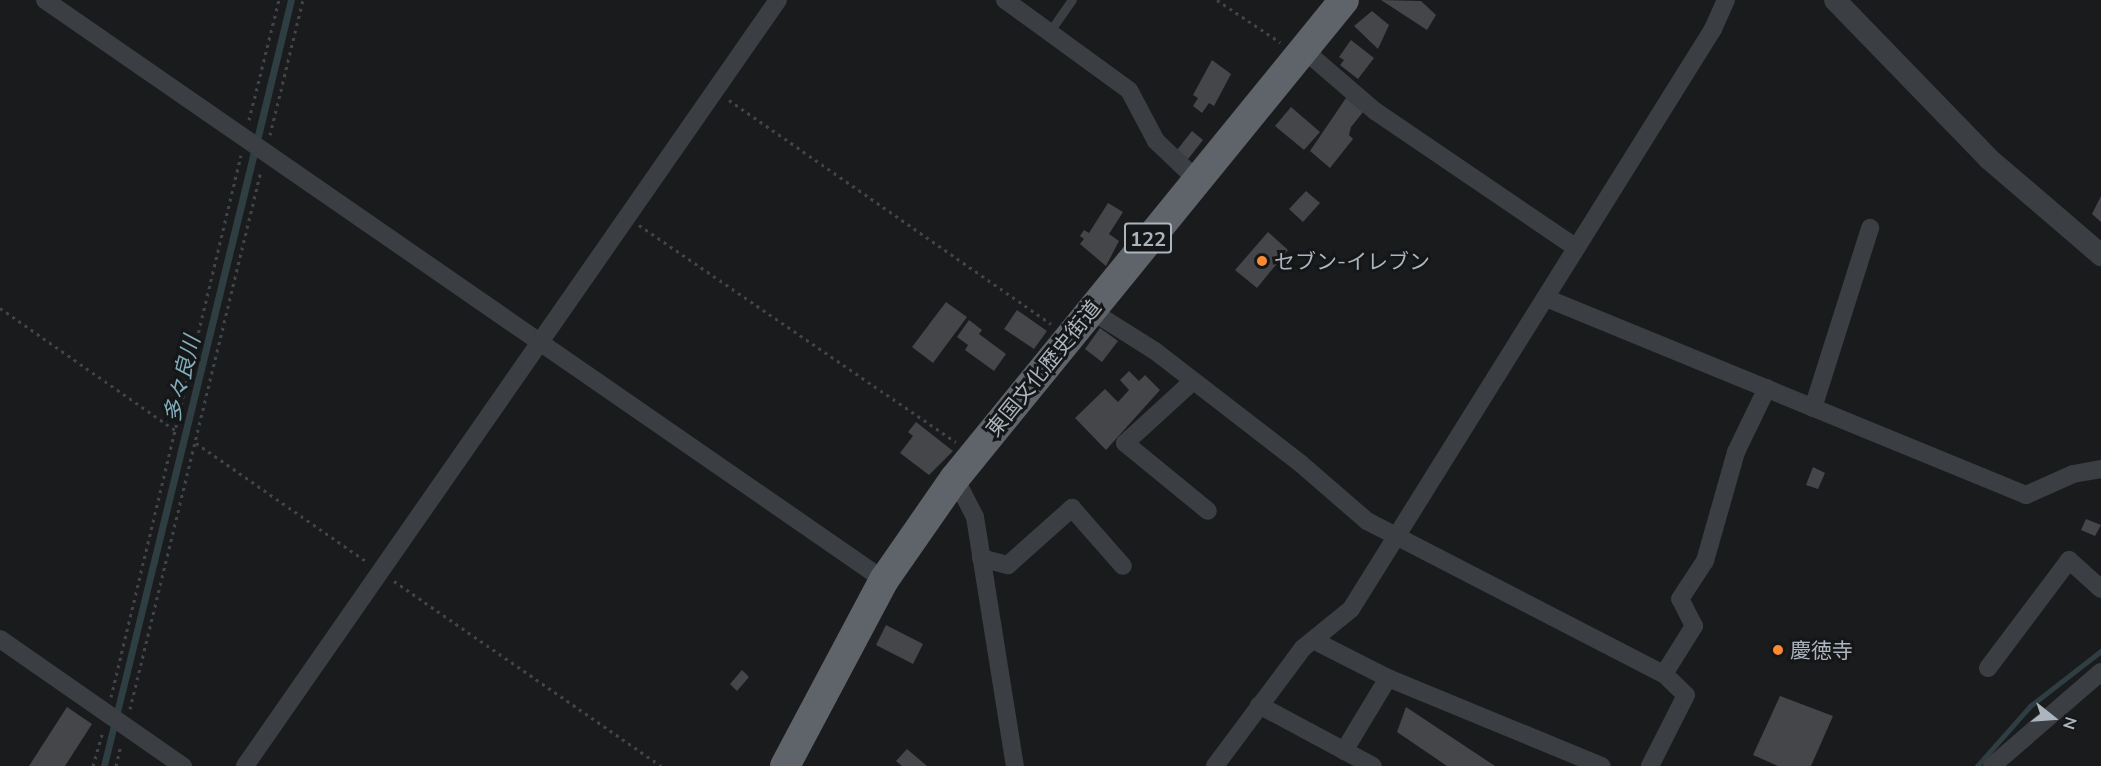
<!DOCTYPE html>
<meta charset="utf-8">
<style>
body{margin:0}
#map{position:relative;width:2101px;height:766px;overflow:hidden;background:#1a1b1d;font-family:Mulish,"Noto Sans JP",sans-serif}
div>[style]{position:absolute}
.water>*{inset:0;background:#2f3e42}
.stream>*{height:5px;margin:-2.5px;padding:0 2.5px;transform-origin:2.5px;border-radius:2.5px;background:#2f3e42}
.building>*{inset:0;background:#44464a}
.path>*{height:3px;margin-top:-1.5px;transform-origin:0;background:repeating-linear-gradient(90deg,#414549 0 3px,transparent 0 7.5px)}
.service>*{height:9px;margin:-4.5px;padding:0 4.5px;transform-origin:4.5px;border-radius:4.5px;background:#3b3e42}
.minor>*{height:18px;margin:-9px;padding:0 9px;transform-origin:9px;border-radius:9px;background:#3b3e42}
.tertiary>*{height:22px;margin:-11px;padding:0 11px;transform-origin:11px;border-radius:11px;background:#3b3e42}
.trunk>*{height:30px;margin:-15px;padding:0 15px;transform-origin:15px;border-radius:15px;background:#5f646a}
.dots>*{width:16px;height:16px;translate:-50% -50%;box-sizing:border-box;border:3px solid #151618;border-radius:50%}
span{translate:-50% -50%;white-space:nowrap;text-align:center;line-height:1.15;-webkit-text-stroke:6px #151618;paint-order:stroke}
.shield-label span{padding:2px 4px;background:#151618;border:2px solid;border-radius:4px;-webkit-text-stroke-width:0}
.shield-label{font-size:20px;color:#acb5bd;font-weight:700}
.poi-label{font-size:21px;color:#acb5bd}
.left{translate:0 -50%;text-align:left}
.street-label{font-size:21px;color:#acb5bd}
.water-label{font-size:22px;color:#82acb9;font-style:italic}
.north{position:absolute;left:2023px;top:688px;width:60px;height:60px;-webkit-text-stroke:4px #151618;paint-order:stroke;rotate:107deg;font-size:16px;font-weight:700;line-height:24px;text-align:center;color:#acb5bd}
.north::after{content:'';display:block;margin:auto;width:21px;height:27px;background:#acb5bd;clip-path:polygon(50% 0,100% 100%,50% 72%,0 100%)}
</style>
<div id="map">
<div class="water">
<i style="clip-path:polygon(288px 0,295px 0,257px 158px,108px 766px,101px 766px)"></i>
</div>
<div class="stream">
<i style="left:1977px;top:766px;width:80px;rotate:-48.5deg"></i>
<i style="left:2030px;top:706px;width:90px;rotate:-37.8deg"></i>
</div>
<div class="building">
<i style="clip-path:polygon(1381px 0,1421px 1px,1436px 15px,1427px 30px)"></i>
<i style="clip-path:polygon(1372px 11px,1389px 25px,1378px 49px,1354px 26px)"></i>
<i style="clip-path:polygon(1351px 40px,1374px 58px,1358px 79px,1340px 65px,1344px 60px,1339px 57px)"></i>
<i style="clip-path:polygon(1212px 60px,1231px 74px,1214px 106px,1209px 103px,1202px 113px,1193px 106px,1198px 98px,1193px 95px)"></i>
<i style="clip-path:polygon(1346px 98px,1363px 112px,1351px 127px,1349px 135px,1353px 139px,1330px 168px,1310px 151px)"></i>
<i style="clip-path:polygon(1291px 107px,1320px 132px,1304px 150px,1275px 126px)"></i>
<i style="clip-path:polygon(1192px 131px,1203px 140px,1188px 159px,1177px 150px)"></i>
<i style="clip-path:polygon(1306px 191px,1320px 203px,1303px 222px,1289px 209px)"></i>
<i style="clip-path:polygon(2101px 196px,2101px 222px,2092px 214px)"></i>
<i style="clip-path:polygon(1108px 203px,1123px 212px,1109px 234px,1119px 241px,1106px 266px,1080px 244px,1084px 239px,1080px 236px,1084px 230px,1089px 233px)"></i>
<i style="clip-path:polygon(1268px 232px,1288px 250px,1257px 288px,1235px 270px)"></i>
<i style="clip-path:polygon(946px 302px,967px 317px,933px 363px,912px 347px)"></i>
<i style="clip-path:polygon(1017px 310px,1047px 331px,1034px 349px,1004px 329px)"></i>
<i style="clip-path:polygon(969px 320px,982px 330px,979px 334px,1006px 354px,994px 371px,965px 350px,968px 345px,957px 337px)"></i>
<i style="clip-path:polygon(1100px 328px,1118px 341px,1102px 362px,1085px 349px)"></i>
<i style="clip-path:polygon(1129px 371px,1139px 381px,1145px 375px,1160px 390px,1106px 450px,1075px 418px,1105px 389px,1118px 402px,1129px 390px,1120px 380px)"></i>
<i style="clip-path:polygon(916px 422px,953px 451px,929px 475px,900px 453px,913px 436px,908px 432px)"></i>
<i style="clip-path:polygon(1813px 467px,1825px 473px,1818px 489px,1806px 485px)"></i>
<i style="clip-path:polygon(2086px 519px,2101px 525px,2095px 536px,2081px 530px)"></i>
<i style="clip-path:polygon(886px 625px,923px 644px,913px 664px,876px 645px)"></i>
<i style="clip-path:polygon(742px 670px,749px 677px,737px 691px,730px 684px)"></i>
<i style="clip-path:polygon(1780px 696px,1833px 716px,1811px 766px,1778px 766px,1753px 755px)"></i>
<i style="clip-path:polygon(67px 707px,92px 724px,65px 766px,29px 766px)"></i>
<i style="clip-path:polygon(1406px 707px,1495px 766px,1447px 766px,1397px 732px)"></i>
<i style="clip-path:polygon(907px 749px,927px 766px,902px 766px,896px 761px)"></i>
</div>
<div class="path">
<i style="left:1217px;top:0;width:76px;rotate:33.7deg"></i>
<i style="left:729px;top:100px;width:392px;rotate:34.8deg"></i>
<i style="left:249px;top:120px;width:124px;rotate:-76deg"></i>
<i style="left:270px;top:135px;width:139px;rotate:-76.3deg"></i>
<i style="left:639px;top:225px;width:384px;rotate:34.4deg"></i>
<i style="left:0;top:308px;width:213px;rotate:34.9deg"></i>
<i style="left:196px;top:443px;width:207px;rotate:34.8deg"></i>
<i style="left:394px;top:581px;width:325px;rotate:34.7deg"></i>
<i style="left:111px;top:697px;width:557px;rotate:-76.51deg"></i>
<i style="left:130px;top:709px;width:554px;rotate:-76.32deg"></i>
<i style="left:93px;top:766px;width:37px;rotate:-74deg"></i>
<i style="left:116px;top:766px;width:22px;rotate:-77deg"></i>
</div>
<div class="service">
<i style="left:1050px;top:31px;width:38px;rotate:-55deg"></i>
</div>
<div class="minor">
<i style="left:45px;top:0;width:1020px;rotate:34.66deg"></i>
<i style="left:1005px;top:0;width:153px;rotate:36deg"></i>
<i style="left:1129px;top:90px;width:58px;rotate:62.1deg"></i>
<i style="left:1156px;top:141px;width:55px;rotate:43.5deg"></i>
<i style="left:1304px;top:50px;width:94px;rotate:40.7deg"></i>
<i style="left:1375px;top:111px;width:242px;rotate:34.2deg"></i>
<i style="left:1546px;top:298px;width:519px;rotate:22.31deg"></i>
<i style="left:2026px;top:495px;width:51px;rotate:-24.1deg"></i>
<i style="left:2073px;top:474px;width:28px;rotate:-10deg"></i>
<i style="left:1090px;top:310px;width:77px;rotate:32.2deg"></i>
<i style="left:1155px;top:351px;width:183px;rotate:37.7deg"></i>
<i style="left:1300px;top:463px;width:89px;rotate:40.9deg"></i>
<i style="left:1367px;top:521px;width:334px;rotate:27.3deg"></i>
<i style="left:1664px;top:674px;width:30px;rotate:44deg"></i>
<i style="left:1686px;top:695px;width:80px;rotate:116.9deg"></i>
<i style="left:1193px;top:381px;width:92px;rotate:137.6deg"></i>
<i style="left:1125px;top:443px;width:107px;rotate:39.3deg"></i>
<i style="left:1813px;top:408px;width:189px;rotate:-72.4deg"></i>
<i style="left:955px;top:478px;width:44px;rotate:62.9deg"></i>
<i style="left:975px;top:517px;width:252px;rotate:80.9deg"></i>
<i style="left:981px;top:558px;width:28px;rotate:15deg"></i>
<i style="left:1008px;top:565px;width:86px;rotate:-41.7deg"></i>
<i style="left:1072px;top:508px;width:77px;rotate:48.7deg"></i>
<i style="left:0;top:639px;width:223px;rotate:34.8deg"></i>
<i style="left:1313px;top:640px;width:84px;rotate:26.9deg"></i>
<i style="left:1988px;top:668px;width:135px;rotate:-53.1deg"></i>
<i style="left:2069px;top:560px;width:43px;rotate:42.2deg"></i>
<i style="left:1664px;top:674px;width:57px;rotate:-58deg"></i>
<i style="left:1694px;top:626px;width:30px;rotate:-117deg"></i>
<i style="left:1680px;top:599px;width:45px;rotate:-56.7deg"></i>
<i style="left:1705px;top:561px;width:113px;rotate:-74.1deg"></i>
<i style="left:1736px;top:452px;width:71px;rotate:-64.2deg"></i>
<i style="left:1259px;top:705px;width:129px;rotate:28.2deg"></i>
<i style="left:1344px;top:751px;width:85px;rotate:-58.9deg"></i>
<i style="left:1388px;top:678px;width:231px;rotate:22.4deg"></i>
<i style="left:245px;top:766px;width:933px;rotate:-55.17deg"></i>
<i style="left:1215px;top:766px;width:147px;rotate:-53.3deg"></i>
<i style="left:1303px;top:648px;width:62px;rotate:-39.1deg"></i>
<i style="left:1351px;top:609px;width:684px;rotate:-58.03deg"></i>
<i style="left:1713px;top:29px;width:32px;rotate:-66deg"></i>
<i style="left:1992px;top:766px;width:144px;rotate:-40.8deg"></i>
</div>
<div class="tertiary">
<i style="left:1835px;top:0;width:221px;rotate:45.9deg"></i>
<i style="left:1989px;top:159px;width:148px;rotate:40.6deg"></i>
</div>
<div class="trunk">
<i style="left:785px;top:766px;width:211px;rotate:-62deg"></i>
<i style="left:884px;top:580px;width:124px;rotate:-55.2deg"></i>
<i style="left:955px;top:478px;width:616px;rotate:-50.86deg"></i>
</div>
<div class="dots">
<i style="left:1262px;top:261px;background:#fc8a33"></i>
<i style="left:1778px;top:650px;background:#fc8a33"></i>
</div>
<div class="shield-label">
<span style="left:1148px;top:238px">122</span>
</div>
<div class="poi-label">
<span class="left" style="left:1274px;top:261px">セブン-イレブン</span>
<span class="left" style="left:1790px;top:650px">慶徳寺</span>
</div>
<div class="street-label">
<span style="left:1043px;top:368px;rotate:-51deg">東国文化歴史街道</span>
</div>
<div class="water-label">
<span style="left:182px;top:379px;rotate:-76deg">多々良川</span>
</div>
<div class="north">N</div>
</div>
